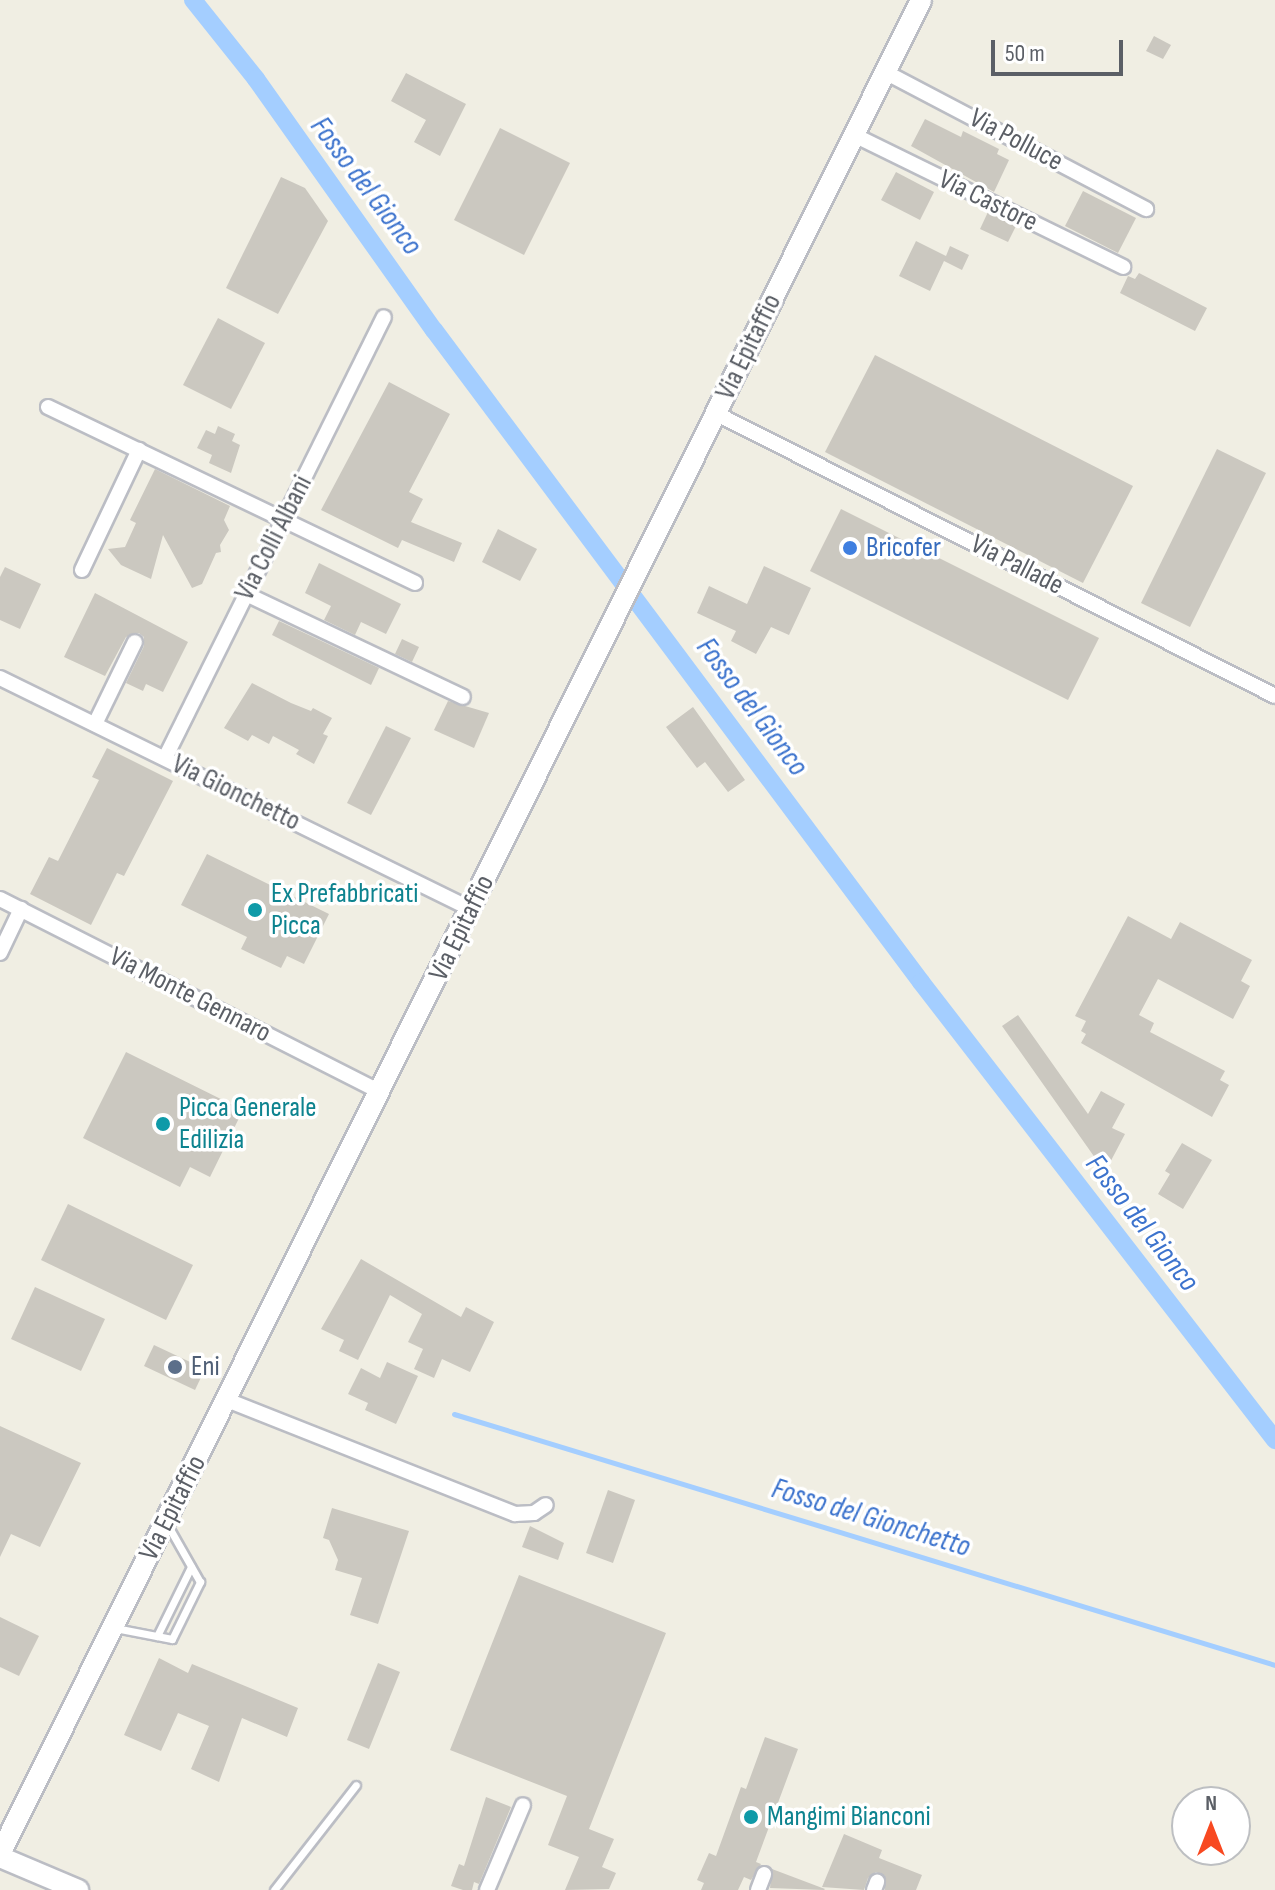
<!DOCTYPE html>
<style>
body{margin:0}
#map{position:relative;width:1275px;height:1890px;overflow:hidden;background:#f0eee3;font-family:"Sofia Sans Condensed",sans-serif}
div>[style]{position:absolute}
.stream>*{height:5px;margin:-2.5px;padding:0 2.5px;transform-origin:2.5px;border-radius:2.5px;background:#a4ceff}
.canal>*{height:18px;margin:-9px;padding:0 9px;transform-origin:9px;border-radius:9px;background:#a4ceff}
.building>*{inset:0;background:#cbc8c0}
.roads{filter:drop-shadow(2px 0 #bbbdc4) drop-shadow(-2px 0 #bbbdc4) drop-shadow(0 2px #bbbdc4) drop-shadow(0 -2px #bbbdc4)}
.lane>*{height:7px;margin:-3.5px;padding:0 3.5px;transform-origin:3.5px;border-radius:3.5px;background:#fff}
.street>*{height:14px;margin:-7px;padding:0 7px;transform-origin:7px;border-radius:7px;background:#fff}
.secondary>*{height:20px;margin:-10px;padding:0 10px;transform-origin:10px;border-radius:10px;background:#fff}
.dots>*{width:22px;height:22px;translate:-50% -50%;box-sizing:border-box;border:4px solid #fff;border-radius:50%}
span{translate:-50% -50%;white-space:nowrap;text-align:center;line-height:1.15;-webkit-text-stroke:7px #fff;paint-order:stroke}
.street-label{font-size:28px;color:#5b5f66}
.shop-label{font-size:28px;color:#366cbe}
.left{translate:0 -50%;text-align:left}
.culture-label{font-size:28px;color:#0d838f}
.service-label{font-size:28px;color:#4e5e75}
.water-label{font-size:30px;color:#3c73cd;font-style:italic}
.north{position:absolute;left:1171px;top:1786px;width:80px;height:80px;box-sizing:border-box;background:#fff;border:2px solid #bdbfc2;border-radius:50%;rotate:0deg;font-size:22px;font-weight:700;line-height:32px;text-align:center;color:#5b5f66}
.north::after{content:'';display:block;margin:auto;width:28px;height:36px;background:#f84921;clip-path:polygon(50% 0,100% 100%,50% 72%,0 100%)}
.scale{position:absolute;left:991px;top:40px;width:132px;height:36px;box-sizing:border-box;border:4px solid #5b5f66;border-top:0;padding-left:10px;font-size:24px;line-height:28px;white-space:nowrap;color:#5b5f66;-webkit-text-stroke:6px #fff;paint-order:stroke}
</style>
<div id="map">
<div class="stream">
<i style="left:454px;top:1414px;width:859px;rotate:17deg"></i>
</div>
<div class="canal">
<i style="left:193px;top:0;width:101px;rotate:51.4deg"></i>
<i style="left:256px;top:79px;width:308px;rotate:54.7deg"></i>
<i style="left:434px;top:330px;width:814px;rotate:53.24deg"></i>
<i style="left:921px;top:982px;width:579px;rotate:52.3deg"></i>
</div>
<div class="building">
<i style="clip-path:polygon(1154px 36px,1171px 45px,1163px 59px,1146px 51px)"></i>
<i style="clip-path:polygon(406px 73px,466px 104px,440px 156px,414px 142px,426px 120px,391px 101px)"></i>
<i style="clip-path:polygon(925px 119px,961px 137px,963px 131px,999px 149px,997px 154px,1009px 160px,994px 192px,911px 146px)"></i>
<i style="clip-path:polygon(500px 128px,570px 163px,524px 255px,454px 220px)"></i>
<i style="clip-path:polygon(896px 172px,934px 192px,920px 220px,881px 200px)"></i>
<i style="clip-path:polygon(281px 177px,305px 188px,328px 221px,278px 314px,226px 288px)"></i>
<i style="clip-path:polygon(1083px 191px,1136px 218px,1118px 253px,1065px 226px)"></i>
<i style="clip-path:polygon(988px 212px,1016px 226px,1008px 242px,980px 229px)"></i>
<i style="clip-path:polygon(916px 241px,946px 256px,950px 246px,969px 255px,962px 270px,944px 261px,930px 291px,899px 276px)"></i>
<i style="clip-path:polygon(1139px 273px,1207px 308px,1195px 331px,1120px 293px,1128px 276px,1135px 279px)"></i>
<i style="clip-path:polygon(218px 318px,265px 343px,231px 409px,183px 385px)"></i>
<i style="clip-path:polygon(875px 355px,1133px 486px,1083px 583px,825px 452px)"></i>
<i style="clip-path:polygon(389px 382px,450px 414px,409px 492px,423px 499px,411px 522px,462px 543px,454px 562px,402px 540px,398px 548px,321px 510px)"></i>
<i style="clip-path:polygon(218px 426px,235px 434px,232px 441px,240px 445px,231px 473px,209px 463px,212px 455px,197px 448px,206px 430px,215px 434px)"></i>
<i style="clip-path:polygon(1217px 449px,1266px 473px,1190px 627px,1141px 603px)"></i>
<i style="clip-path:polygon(155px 469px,230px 506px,224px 520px,229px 530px,220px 545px,221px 552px,216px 553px,202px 584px,192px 588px,163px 535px,151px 579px,121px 565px,108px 549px,125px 547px,136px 523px,130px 520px)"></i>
<i style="clip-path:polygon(841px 509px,1099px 638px,1068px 700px,810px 571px)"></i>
<i style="clip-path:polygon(498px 529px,537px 549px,520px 581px,482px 562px)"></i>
<i style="clip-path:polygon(319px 563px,401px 604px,386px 634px,361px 622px,355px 635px,324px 620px,331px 606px,305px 593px)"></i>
<i style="clip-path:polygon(764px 566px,811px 588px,789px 635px,771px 627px,756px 654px,731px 641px,736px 631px,697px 613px,709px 586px,747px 604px)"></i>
<i style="clip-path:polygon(5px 567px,41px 584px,20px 629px,0 620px,0 577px)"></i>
<i style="clip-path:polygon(95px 593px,188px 642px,163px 692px,146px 684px,143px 691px,126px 683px,144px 646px,144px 637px,139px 633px,126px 637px,105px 676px,64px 657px)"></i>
<i style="clip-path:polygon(279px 621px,379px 668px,371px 685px,272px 635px)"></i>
<i style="clip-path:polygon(402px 639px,419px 647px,412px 662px,395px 654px)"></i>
<i style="clip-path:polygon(252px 683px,291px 703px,311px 711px,313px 708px,332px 718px,323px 734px,328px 736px,314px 764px,296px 754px,299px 750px,273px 736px,269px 744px,252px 735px,248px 741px,224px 728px)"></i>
<i style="clip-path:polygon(448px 701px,489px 713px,474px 748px,434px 730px)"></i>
<i style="clip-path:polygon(693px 707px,745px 780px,728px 792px,705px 762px,697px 768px,666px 727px)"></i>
<i style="clip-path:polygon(386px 726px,411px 738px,371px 815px,347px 803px)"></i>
<i style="clip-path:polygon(107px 748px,173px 781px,124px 876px,117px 873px,91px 925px,30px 894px,49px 857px,58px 861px,99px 780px,92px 777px)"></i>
<i style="clip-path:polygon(207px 854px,329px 914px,304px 964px,287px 956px,281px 968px,241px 949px,247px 937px,181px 905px)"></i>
<i style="clip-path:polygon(1128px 916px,1171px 939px,1180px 922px,1252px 960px,1241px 981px,1250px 986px,1233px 1019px,1158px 979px,1139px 1015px,1154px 1023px,1150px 1032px,1225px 1071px,1220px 1080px,1229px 1085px,1212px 1117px,1081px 1043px,1086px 1034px,1081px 1031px,1086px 1021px,1075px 1016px)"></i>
<i style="clip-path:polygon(1018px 1015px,1088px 1114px,1101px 1091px,1125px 1104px,1112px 1128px,1125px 1134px,1105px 1172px,1002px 1026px)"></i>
<i style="clip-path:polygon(126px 1052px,243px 1110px,210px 1177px,190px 1167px,180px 1187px,83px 1138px)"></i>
<i style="clip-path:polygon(1182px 1143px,1212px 1160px,1183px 1209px,1158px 1194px,1170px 1174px,1165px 1171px)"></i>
<i style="clip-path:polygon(68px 1204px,193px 1265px,166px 1320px,41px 1260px)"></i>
<i style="clip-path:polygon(361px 1259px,461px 1317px,466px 1307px,494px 1322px,470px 1372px,442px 1359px,434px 1378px,414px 1369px,423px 1349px,408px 1342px,422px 1314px,390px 1295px,358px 1360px,339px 1351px,344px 1340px,321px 1329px)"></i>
<i style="clip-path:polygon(35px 1287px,105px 1319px,81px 1371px,11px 1339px)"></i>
<i style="clip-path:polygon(154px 1345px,205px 1369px,195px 1390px,144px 1366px)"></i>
<i style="clip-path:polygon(387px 1362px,418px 1376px,396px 1424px,365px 1410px,368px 1403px,348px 1394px,361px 1368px,380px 1378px)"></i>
<i style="clip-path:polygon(0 1426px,81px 1463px,40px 1547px,11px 1534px,0 1557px)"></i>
<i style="clip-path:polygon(608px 1490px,635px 1500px,613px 1563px,586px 1553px)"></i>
<i style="clip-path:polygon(332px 1508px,409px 1531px,378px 1624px,350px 1615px,362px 1578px,335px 1570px,338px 1560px,329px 1540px,323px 1538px)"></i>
<i style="clip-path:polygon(530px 1526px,564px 1543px,558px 1560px,522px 1547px)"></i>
<i style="clip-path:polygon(519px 1575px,666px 1633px,589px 1829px,614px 1839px,602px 1867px,616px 1873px,609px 1889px,565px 1890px,579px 1857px,548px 1845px,567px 1796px,450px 1750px)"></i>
<i style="clip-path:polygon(0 1617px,39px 1636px,19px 1676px,0 1667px)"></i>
<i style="clip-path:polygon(159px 1658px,188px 1673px,192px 1664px,298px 1708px,287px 1737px,242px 1718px,219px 1782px,191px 1769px,209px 1726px,178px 1713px,161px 1751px,124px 1735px)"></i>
<i style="clip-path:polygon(378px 1663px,400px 1672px,369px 1749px,347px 1740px)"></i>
<i style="clip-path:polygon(765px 1737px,798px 1749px,756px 1862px,761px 1864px,751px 1880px,744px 1877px,738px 1890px,701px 1890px,704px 1883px,697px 1880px,709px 1853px,716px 1856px,741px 1787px,746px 1789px)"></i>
<i style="clip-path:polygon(486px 1797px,511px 1807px,479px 1884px,474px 1882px,472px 1890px,463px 1890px,451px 1886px,459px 1864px,464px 1866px)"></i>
<i style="clip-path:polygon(844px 1834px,882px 1850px,879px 1858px,922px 1875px,916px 1890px,885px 1890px,885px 1876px,876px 1872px,868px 1878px,864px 1890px,822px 1887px)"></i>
<i style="clip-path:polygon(772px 1869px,825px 1889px,824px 1890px,770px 1888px)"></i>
</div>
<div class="roads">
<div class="lane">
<i style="left:115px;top:1628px;width:58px;rotate:10.9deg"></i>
<i style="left:172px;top:1639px;width:64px;rotate:-63.8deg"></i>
<i style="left:200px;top:1582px;width:67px;rotate:-119.6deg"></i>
<i style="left:157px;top:1636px;width:77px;rotate:-63.8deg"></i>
<i style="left:274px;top:1890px;width:133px;rotate:-52deg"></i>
</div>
<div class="street">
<i style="left:885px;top:72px;width:295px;rotate:27.7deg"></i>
<i style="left:854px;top:135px;width:300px;rotate:26.1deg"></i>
<i style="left:48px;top:407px;width:407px;rotate:25.6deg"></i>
<i style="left:715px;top:413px;width:627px;rotate:26.81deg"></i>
<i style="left:82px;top:570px;width:133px;rotate:-64.6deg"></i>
<i style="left:246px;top:594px;width:240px;rotate:25.4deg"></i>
<i style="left:0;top:678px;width:525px;rotate:26.13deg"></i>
<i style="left:95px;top:724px;width:91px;rotate:-64deg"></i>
<i style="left:165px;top:758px;width:492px;rotate:-63.6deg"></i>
<i style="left:0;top:899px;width:426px;rotate:26.9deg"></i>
<i style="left:0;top:953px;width:49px;rotate:-64.5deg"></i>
<i style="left:227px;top:1400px;width:310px;rotate:21.6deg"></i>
<i style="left:515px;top:1514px;width:19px;rotate:-3deg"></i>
<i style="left:534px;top:1513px;width:14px;rotate:-34deg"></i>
<i style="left:487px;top:1890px;width:92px;rotate:-67deg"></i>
<i style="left:758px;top:1890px;width:17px;rotate:-69deg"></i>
<i style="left:874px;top:1890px;width:9px;rotate:-69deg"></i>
</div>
<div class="secondary">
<i style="left:0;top:1854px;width:2070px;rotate:-63.58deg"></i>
<i style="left:0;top:1857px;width:85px;rotate:22.9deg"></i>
</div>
</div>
<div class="dots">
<i style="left:850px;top:548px;background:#3f7fe0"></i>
<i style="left:255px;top:910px;background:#0f9aa8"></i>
<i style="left:163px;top:1124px;background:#0f9aa8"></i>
<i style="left:175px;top:1367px;background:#5c6f8a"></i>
<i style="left:751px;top:1817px;background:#0f9aa8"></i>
</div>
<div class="street-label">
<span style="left:1016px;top:140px;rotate:28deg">Via Polluce</span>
<span style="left:988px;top:201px;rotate:26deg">Via Castore</span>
<span style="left:749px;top:347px;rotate:-64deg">Via Epitaffio</span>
<span style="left:274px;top:538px;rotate:-63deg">Via Colli Albani</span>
<span style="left:1017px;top:565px;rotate:27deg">Via Pallade</span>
<span style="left:236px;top:793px;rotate:26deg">Via Gionchetto</span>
<span style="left:462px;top:928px;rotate:-64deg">Via Epitaffio</span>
<span style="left:190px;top:995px;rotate:27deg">Via Monte Gennaro</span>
<span style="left:173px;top:1508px;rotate:-63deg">Via Epitaffio</span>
</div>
<div class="shop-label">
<span class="left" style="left:866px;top:548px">Bricofer</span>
</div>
<div class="culture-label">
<span class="left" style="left:271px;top:910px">Ex Prefabbricati<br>Picca</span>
<span class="left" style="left:179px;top:1124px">Picca Generale<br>Edilizia</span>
<span class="left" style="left:767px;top:1817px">Mangimi Bianconi</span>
</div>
<div class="service-label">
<span class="left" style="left:191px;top:1367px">Eni</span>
</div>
<div class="water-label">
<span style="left:366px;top:186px;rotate:53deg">Fosso del Gionco</span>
<span style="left:752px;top:707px;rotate:53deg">Fosso del Gionco</span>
<span style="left:1142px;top:1223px;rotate:52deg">Fosso del Gionco</span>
<span style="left:871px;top:1518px;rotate:17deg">Fosso del Gionchetto</span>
</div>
<div class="north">N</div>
<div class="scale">50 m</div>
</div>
